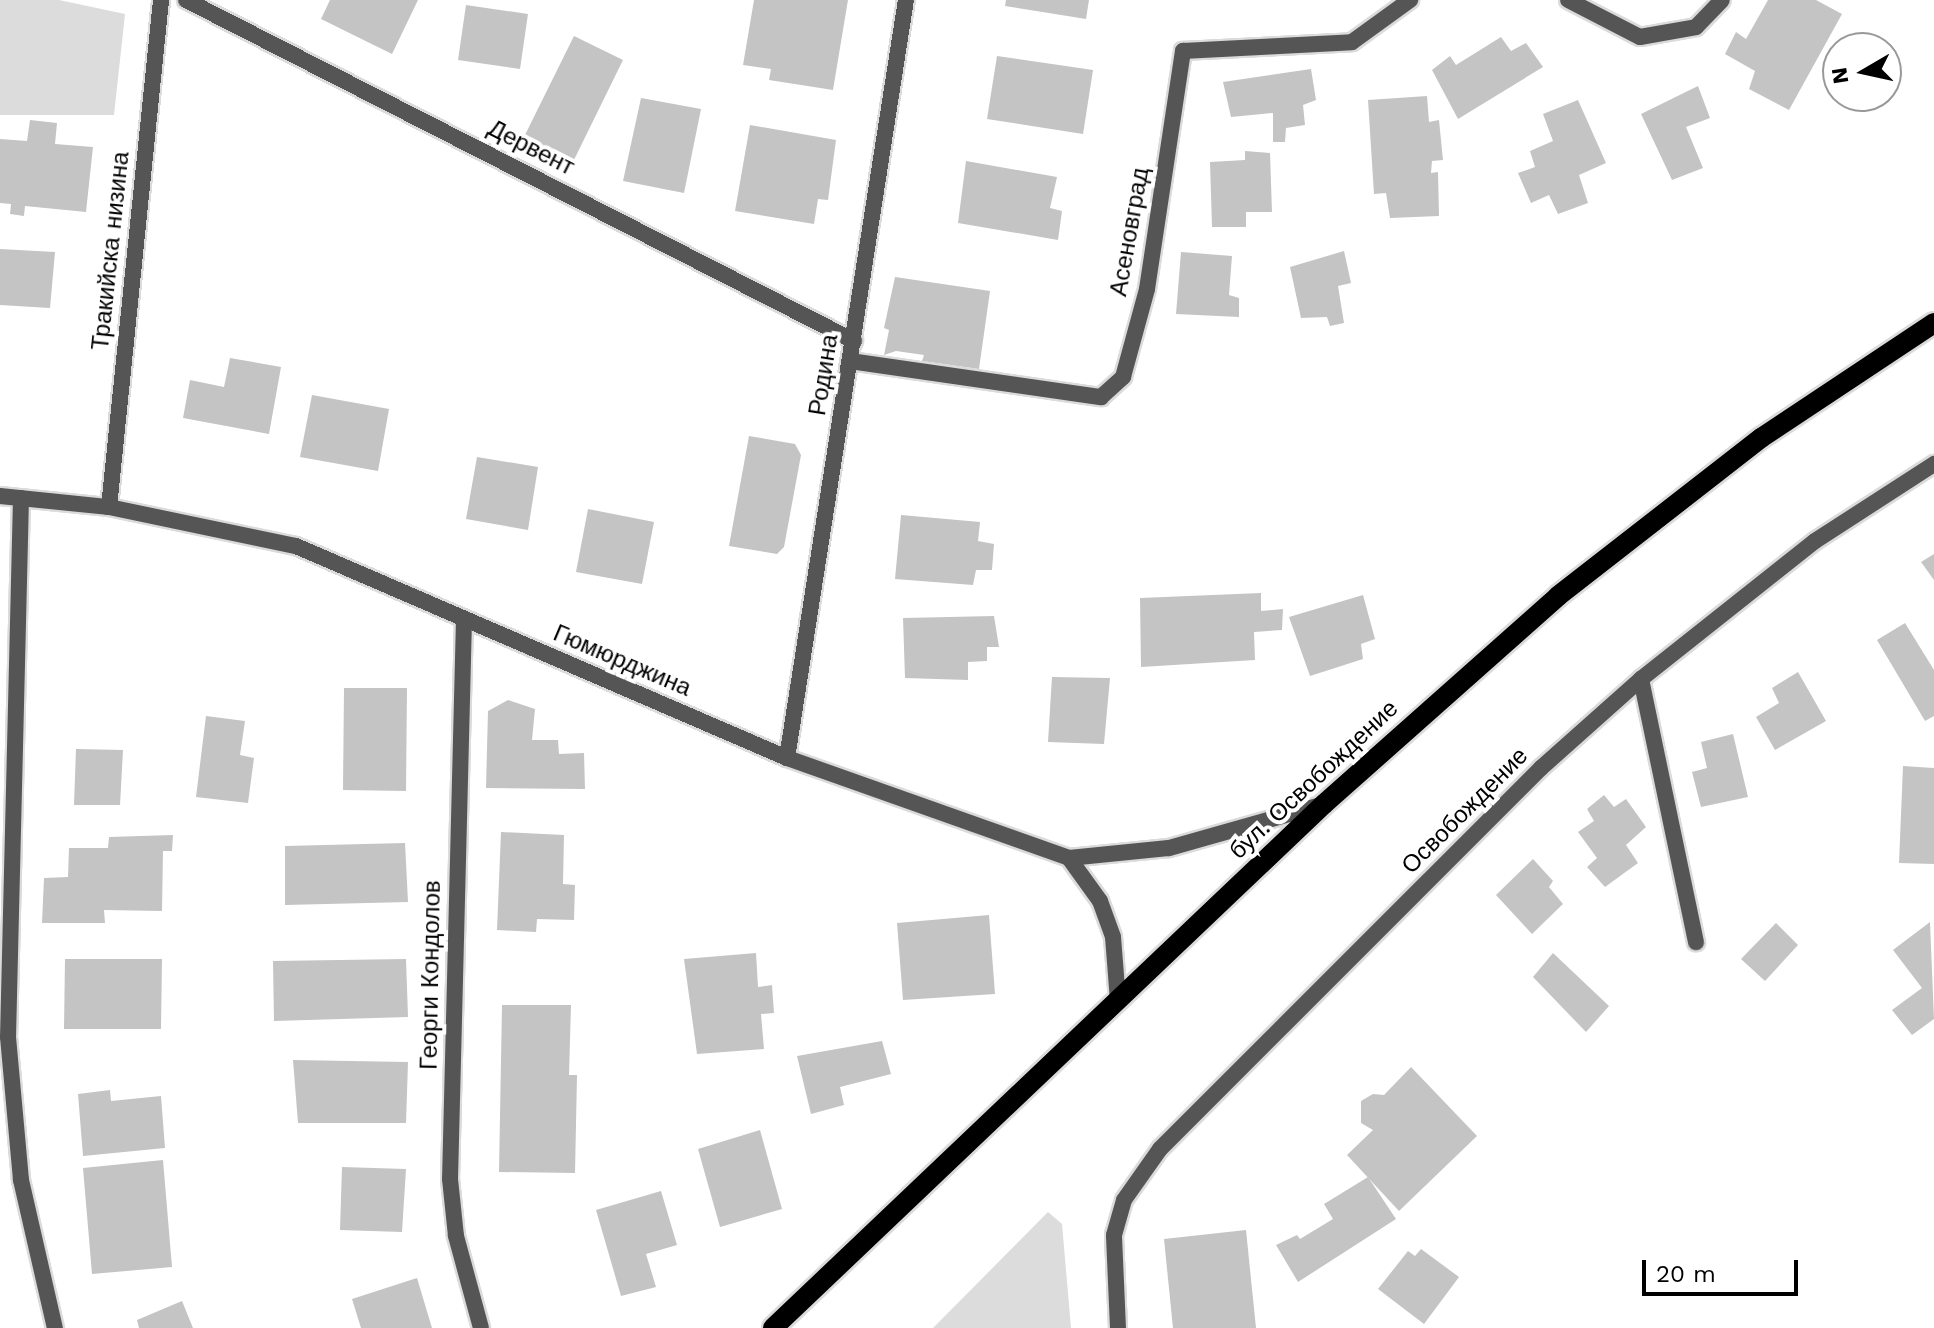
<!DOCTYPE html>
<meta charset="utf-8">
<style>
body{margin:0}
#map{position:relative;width:1934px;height:1328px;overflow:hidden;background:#fff;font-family:"Work Sans",sans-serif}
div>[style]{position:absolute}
.green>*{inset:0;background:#dcdcdc}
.building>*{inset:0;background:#c4c4c4}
.roads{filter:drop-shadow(2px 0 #dbdbdb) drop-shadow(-2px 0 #dbdbdb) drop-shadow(0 2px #dbdbdb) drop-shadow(0 -2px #dbdbdb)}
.service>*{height:16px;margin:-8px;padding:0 8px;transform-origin:8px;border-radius:8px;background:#555}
.minor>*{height:16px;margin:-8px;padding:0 8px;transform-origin:8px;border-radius:8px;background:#555}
.primary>*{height:20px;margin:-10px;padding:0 10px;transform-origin:10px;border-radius:10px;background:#000}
span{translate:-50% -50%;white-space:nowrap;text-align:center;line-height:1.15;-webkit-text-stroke:8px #fff;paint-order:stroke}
.street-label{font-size:24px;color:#000}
.north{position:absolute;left:1822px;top:32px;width:80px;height:80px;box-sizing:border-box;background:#fff;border:2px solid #999;border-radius:50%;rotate:261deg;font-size:22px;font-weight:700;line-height:32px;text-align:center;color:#000}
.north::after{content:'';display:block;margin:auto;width:28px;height:36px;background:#000;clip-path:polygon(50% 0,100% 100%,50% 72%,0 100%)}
.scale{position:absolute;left:1642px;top:1260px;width:156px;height:36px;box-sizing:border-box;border:4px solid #000;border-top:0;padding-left:10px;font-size:24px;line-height:28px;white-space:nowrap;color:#000;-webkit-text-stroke:6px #fff;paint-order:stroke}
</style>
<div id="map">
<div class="green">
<i style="clip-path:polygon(0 0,59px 0,125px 14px,114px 115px,0 115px)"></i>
<i style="clip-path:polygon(1048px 1212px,1062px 1224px,1071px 1328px,933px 1328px)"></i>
</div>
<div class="building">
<i style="clip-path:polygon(330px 0,418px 0,392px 54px,321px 19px)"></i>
<i style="clip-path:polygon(754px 0,848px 0,833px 90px,769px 80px,771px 69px,743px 65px)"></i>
<i style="clip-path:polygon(1006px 0,1089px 0,1086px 19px,1005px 6px)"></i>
<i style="clip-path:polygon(1768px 0,1816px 0,1842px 14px,1789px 110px,1749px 89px,1755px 71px,1725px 54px,1736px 32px,1746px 39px)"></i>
<i style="clip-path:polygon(466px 5px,528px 14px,520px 69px,458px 60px)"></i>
<i style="clip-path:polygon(574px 36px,623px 60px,569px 170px,520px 145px)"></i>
<i style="clip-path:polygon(1501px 37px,1511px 51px,1526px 43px,1543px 67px,1458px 119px,1432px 70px,1450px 56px,1456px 65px)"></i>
<i style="clip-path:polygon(997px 56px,1093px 70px,1083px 134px,987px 119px)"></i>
<i style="clip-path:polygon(1311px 69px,1316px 100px,1303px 105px,1305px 125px,1286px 128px,1285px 142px,1273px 142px,1273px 113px,1231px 117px,1223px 82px)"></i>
<i style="clip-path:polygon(1698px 86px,1710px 118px,1686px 127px,1703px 168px,1672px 180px,1641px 114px)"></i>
<i style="clip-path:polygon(1427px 96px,1429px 122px,1439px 120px,1443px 160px,1432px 161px,1431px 173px,1438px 172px,1439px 216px,1390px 218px,1386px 193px,1374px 194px,1368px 100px)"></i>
<i style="clip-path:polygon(641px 98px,701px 109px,684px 193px,623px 181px)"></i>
<i style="clip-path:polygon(1578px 100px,1606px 163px,1579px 175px,1588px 203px,1558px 214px,1549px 195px,1531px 203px,1518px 173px,1535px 167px,1530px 151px,1553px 141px,1543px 114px)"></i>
<i style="clip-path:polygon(30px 120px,57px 123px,55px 144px,93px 147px,86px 212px,25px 206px,24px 216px,10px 214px,11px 204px,0 203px,0 139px,27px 141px)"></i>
<i style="clip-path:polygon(750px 125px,836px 140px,828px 200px,818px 199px,814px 224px,735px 211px)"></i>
<i style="clip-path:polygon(1245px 151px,1270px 153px,1272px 212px,1246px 212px,1246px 227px,1212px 227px,1210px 162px,1245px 160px)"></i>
<i style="clip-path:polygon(966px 161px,1057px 177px,1050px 208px,1062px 211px,1058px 240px,958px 223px)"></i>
<i style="clip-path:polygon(0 249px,55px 252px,50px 308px,0 305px)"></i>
<i style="clip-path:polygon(1344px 251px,1351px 283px,1338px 286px,1344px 323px,1330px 326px,1327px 317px,1301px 318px,1290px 267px)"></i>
<i style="clip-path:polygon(1181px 252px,1232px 256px,1229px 295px,1239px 298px,1239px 317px,1176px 314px)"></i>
<i style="clip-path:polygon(895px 277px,990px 291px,979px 369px,922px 361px,924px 355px,896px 351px,884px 355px,889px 330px,884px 328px)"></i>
<i style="clip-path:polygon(230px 358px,281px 367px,269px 434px,183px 418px,190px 380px,224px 387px)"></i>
<i style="clip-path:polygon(312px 395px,389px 409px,378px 471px,300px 457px)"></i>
<i style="clip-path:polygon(749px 436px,795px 444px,801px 455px,784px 547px,777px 554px,729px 546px)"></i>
<i style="clip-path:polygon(477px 457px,538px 467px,528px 530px,466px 519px)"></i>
<i style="clip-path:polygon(588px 509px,654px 522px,642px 584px,576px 572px)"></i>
<i style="clip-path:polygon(901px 515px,980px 522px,978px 541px,994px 544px,992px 570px,976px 570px,973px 585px,895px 579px)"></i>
<i style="clip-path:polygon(1934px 554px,1934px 580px,1921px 562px)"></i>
<i style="clip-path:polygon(1261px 593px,1261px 611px,1283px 609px,1282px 630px,1254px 632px,1255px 660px,1141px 667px,1140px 598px)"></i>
<i style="clip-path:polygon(1363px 595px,1375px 639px,1361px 644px,1363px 659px,1310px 676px,1289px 617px)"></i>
<i style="clip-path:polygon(994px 616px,999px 647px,987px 647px,987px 661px,968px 662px,968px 680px,905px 678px,903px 618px)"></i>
<i style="clip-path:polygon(1905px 623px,1934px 670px,1934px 716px,1925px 721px,1877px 640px)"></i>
<i style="clip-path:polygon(1798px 672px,1826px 721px,1775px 750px,1756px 717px,1779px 703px,1772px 688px)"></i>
<i style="clip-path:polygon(1052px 677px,1110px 678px,1104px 744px,1048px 742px)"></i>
<i style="clip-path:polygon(344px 688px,407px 688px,406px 791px,343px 790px)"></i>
<i style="clip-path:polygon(508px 700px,535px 709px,532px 740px,558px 740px,559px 754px,584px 753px,585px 789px,486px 788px,488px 711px)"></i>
<i style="clip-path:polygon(206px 716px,245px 721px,240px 755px,254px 758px,248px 803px,196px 797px)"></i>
<i style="clip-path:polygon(1733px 734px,1748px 797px,1701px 807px,1692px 772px,1707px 768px,1701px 742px)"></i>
<i style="clip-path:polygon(76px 749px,123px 750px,120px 805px,74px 805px)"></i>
<i style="clip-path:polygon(1903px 766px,1934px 768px,1934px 864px,1899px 863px)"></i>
<i style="clip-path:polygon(1604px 795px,1614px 807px,1626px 799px,1646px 827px,1626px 845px,1638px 863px,1605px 887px,1587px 867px,1597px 858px,1578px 832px,1594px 821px,1587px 809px)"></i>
<i style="clip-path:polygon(501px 832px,564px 835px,563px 884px,575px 885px,574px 920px,537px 919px,536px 932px,497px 930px)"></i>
<i style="clip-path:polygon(173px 835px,172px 851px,163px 851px,162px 911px,104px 910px,105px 923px,42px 923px,44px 878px,68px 877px,69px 848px,108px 848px,109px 837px)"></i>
<i style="clip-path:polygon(405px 843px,408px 902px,285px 905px,285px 846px)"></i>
<i style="clip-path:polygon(1533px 859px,1553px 881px,1549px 887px,1563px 904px,1532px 934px,1496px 895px)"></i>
<i style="clip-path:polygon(989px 915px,995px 994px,903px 1000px,897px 923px)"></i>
<i style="clip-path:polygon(1930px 922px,1934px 1019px,1912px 1035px,1892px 1010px,1922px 988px,1893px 950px)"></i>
<i style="clip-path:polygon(1776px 923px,1798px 945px,1765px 981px,1741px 959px)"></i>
<i style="clip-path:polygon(756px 953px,758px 987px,772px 985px,774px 1013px,761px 1014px,764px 1049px,697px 1054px,684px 959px)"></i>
<i style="clip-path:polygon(1553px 953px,1609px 1006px,1586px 1032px,1533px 977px)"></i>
<i style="clip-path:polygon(65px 959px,162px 959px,161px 1029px,64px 1029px)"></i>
<i style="clip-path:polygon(406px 959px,408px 1017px,274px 1021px,273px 961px)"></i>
<i style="clip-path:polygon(502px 1005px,571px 1005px,569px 1075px,577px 1075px,575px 1173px,499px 1172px)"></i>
<i style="clip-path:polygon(882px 1041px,891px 1074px,840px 1087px,844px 1105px,811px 1114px,797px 1056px)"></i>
<i style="clip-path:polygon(293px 1060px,408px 1062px,406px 1123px,298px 1123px)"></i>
<i style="clip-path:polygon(1411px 1067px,1477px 1136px,1399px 1211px,1347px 1155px,1373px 1130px,1361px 1123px,1361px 1101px,1373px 1094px,1384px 1095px)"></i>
<i style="clip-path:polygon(110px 1090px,111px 1101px,161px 1096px,165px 1148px,83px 1156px,78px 1094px)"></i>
<i style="clip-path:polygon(760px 1130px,782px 1209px,720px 1227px,698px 1149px)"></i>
<i style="clip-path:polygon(163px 1160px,172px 1267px,92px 1274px,83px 1168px)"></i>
<i style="clip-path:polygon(342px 1167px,406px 1169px,402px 1232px,340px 1230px)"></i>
<i style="clip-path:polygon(1368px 1177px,1396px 1219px,1298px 1282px,1276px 1245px,1297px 1235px,1300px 1239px,1333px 1219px,1324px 1204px)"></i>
<i style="clip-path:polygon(661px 1191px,677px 1245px,646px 1254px,656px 1287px,621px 1296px,596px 1210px)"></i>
<i style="clip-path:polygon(1246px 1230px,1256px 1328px,1173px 1328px,1164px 1239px)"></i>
<i style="clip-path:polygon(1421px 1249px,1459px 1277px,1424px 1324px,1378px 1289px,1408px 1251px,1415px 1256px)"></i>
<i style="clip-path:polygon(417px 1278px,432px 1328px,361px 1328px,352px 1299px)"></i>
<i style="clip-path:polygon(182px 1301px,193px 1328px,139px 1328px,137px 1320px)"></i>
</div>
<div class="roads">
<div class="service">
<i style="left:1641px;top:679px;width:269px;rotate:78.2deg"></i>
</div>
<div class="minor">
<i style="left:186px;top:0;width:750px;rotate:27.04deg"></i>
<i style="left:1568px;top:0;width:81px;rotate:27.2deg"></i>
<i style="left:1640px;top:37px;width:57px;rotate:-10.1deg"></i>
<i style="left:1696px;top:27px;width:37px;rotate:-46deg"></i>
<i style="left:850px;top:361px;width:254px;rotate:8.2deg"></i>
<i style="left:1101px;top:397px;width:30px;rotate:-42deg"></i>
<i style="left:1123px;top:377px;width:91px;rotate:-74.7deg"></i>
<i style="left:1147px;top:289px;width:241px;rotate:-81.4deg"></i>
<i style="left:1183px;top:51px;width:169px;rotate:-3deg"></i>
<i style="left:1352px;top:42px;width:72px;rotate:-35.9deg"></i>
<i style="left:0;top:496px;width:110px;rotate:5.8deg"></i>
<i style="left:109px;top:507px;width:191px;rotate:11.8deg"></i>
<i style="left:296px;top:546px;width:535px;rotate:23.35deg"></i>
<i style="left:787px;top:758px;width:299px;rotate:19.5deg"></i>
<i style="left:1069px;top:858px;width:53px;rotate:54.2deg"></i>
<i style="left:1100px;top:901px;width:38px;rotate:70deg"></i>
<i style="left:1113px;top:937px;width:64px;rotate:85.5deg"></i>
<i style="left:21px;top:498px;width:539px;rotate:91.38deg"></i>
<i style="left:8px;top:1037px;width:144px;rotate:84.8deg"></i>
<i style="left:21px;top:1180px;width:152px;rotate:77.1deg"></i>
<i style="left:109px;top:507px;width:510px;rotate:-84.14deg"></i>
<i style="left:464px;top:619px;width:560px;rotate:91.43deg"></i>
<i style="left:450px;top:1179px;width:57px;rotate:84deg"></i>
<i style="left:456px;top:1236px;width:95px;rotate:74.8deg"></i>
<i style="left:787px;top:758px;width:767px;rotate:-81.08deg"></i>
<i style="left:1069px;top:858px;width:100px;rotate:-5.7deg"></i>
<i style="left:1169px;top:848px;width:161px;rotate:-15.8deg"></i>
<i style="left:1118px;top:1328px;width:93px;rotate:-92.5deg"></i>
<i style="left:1114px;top:1235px;width:36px;rotate:-74deg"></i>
<i style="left:1124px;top:1200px;width:62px;rotate:-54.8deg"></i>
<i style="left:1160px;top:1149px;width:539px;rotate:-45deg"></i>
<i style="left:1541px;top:768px;width:134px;rotate:-41.7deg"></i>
<i style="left:1641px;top:679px;width:222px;rotate:-38.4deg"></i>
<i style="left:1815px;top:541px;width:142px;rotate:-32.9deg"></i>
</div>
<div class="primary">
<i style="left:773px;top:1328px;width:760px;rotate:-43.56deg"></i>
<i style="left:1324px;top:804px;width:313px;rotate:-41.6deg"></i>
<i style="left:1558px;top:596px;width:257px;rotate:-37.9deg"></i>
<i style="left:1761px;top:438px;width:208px;rotate:-33.6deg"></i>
</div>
</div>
<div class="street-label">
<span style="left:531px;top:148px;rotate:27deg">Дервент</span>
<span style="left:1130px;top:232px;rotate:-80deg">Асеновград</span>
<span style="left:111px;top:251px;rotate:-84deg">Тракийска низина</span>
<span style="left:824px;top:375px;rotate:-81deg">Родина</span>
<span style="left:622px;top:661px;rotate:23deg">Гюмюрджина</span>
<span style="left:1314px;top:780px;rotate:-43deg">бул. Освобождение</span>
<span style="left:1465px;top:811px;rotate:-45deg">Освобождение</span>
<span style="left:431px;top:975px;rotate:-89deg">Георги Кондолов</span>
</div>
<div class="north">N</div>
<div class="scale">20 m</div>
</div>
